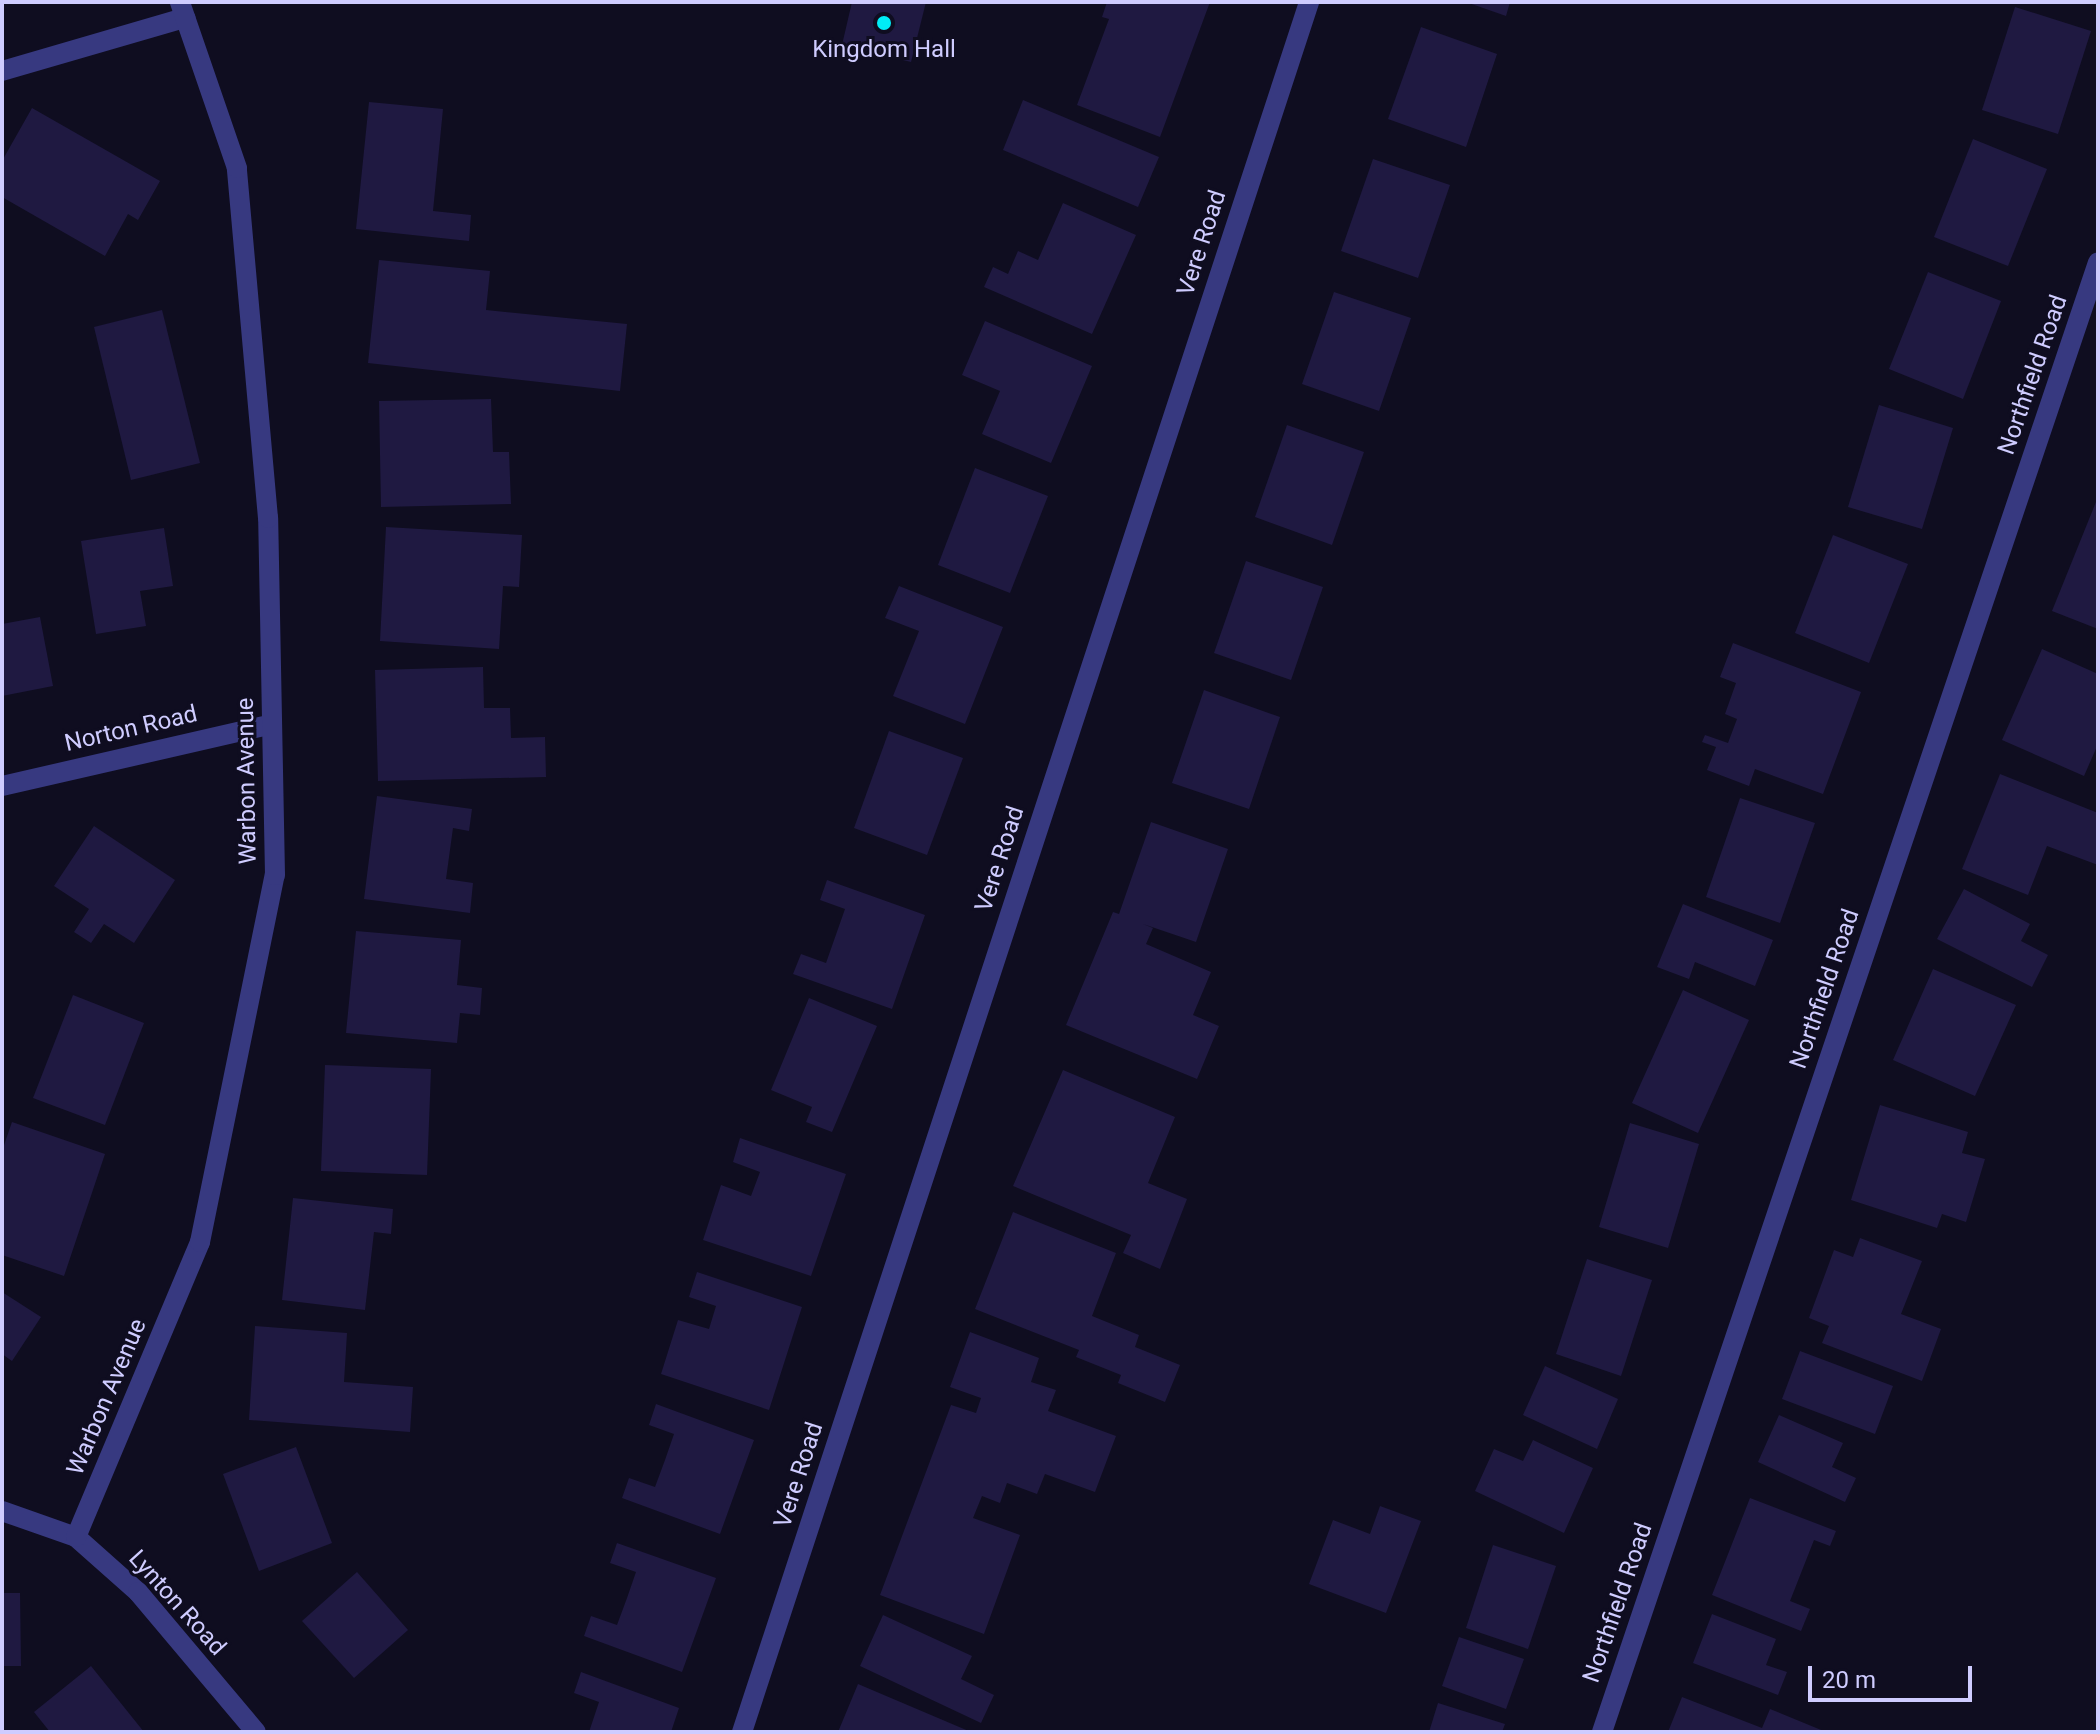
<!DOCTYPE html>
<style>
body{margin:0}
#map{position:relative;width:2100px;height:1734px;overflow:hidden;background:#0f0d20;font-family:Roboto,sans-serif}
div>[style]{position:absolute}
.building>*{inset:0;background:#1f1941}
.minor>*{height:20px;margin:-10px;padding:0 10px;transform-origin:10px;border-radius:10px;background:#373980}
.dots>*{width:22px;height:22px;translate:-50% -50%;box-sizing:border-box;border:4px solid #0f0d20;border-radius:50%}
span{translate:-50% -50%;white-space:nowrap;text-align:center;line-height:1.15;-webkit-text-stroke:6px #0f0d20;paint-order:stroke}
.poi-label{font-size:24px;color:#cfccff}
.street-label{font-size:24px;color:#cfccff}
.frame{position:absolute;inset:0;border:4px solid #cfccff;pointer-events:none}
.scale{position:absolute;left:1808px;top:1666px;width:164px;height:36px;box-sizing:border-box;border:4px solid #cfccff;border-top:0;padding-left:10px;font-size:24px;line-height:28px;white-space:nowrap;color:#cfccff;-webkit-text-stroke:6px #0f0d20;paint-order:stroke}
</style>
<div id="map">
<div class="building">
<i style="clip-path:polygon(852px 2px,926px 2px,911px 62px,842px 45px)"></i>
<i style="clip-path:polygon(1107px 2px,1210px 2px,1160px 137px,1077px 105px,1109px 19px,1102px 17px)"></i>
<i style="clip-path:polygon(1466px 2px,1510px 2px,1506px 16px)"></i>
<i style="clip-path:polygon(2015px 7px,2091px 31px,2058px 134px,1982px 110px)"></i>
<i style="clip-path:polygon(1421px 27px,1497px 54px,1466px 147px,1388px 119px)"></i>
<i style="clip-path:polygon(1023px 100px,1159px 157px,1138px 207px,1003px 150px)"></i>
<i style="clip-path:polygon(369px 102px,443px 109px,433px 211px,471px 215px,469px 241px,356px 229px)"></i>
<i style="clip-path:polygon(32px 108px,160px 181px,138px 220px,128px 214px,105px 256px,2px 197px,2px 161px)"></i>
<i style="clip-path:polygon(1973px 139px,2047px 169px,2008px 266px,1934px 237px)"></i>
<i style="clip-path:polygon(1373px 159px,1450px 185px,1418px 278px,1341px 251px)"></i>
<i style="clip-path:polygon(1063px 203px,1136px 235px,1092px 334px,984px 287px,993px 267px,1008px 274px,1018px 251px,1038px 260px)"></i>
<i style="clip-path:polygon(379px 260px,490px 271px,486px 310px,627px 324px,620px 391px,368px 363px)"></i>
<i style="clip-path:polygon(1928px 272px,2001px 301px,1963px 399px,1889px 369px)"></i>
<i style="clip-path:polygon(1334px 292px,1411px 318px,1379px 411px,1302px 384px)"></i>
<i style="clip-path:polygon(162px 310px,200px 463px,131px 480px,94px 327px)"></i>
<i style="clip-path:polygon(985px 321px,1092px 366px,1051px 463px,982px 434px,1000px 391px,962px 375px)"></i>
<i style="clip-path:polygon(491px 399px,493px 452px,509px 452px,511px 504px,381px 507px,379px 401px)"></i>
<i style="clip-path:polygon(1879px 405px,1953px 428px,1922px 529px,1848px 507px)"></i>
<i style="clip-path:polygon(1287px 425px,1364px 452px,1332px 545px,1255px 517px)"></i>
<i style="clip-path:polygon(975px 468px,1048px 496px,1010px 593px,938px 565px)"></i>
<i style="clip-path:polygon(2098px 497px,2098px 629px,2052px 611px)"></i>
<i style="clip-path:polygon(386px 527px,522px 535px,519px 587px,503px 586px,499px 649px,380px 641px)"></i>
<i style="clip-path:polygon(164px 528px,173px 586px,140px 591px,146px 626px,96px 634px,81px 541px)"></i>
<i style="clip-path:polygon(1833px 535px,1908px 564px,1869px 663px,1795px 633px)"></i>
<i style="clip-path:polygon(1246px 561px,1323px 587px,1291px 680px,1214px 653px)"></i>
<i style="clip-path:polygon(899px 586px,1003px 627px,965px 724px,893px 696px,919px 631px,885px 618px)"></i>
<i style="clip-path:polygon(40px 617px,53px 686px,2px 696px,2px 624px)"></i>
<i style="clip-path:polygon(1733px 643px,1861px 692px,1823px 794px,1755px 769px,1749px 786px,1707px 770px,1716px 747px,1702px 742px,1705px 735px,1728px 743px,1737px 719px,1725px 714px,1736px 683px,1720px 677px)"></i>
<i style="clip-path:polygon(2042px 649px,2098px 674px,2098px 744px,2084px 776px,2002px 740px)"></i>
<i style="clip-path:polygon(483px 667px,484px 708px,510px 708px,511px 738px,545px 737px,546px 777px,378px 781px,375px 670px)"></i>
<i style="clip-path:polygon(1204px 690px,1280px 717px,1249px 809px,1172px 783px)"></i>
<i style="clip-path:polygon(889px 731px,963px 758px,927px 855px,854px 828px)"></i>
<i style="clip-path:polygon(2000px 774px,2098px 813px,2098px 865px,2047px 846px,2028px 895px,1962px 869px)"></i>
<i style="clip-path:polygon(377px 796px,472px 809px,469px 831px,453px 828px,446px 879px,473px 883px,470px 913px,364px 899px)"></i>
<i style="clip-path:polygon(1740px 798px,1815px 823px,1780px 923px,1706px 897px)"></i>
<i style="clip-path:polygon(1151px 822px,1228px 849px,1196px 942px,1143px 924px,1153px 928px,1146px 944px,1211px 972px,1193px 1015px,1219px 1026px,1197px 1079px,1066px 1025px,1113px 912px,1119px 914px)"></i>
<i style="clip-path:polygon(94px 826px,175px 880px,134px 943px,104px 924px,91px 943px,74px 932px,89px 909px,54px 886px)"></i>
<i style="clip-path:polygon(827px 880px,925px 915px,892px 1009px,793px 974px,801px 954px,826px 963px,845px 909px,820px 900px)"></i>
<i style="clip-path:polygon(1964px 889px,2030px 924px,2021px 941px,2048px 955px,2032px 987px,1937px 939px)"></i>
<i style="clip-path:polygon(1683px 904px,1773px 940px,1755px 986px,1695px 962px,1689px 979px,1657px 967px)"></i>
<i style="clip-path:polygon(356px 931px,461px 940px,457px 985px,482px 988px,480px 1015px,460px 1013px,457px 1043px,346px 1033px)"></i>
<i style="clip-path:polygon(1933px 969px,2016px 1005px,1975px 1096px,1893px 1060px)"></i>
<i style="clip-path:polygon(1683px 990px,1749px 1020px,1698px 1133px,1632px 1103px)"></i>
<i style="clip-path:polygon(73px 995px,144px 1023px,105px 1125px,33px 1098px)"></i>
<i style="clip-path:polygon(809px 998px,877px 1026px,832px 1132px,806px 1122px,812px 1107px,771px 1090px)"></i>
<i style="clip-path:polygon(325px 1065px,431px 1069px,427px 1175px,321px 1171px)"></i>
<i style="clip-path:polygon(1063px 1070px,1175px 1117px,1148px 1183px,1187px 1199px,1160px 1269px,1123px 1253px,1131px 1235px,1013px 1186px)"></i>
<i style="clip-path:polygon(1880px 1105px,1968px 1132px,1962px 1153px,1985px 1159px,1966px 1222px,1942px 1214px,1937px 1228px,1851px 1200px)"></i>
<i style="clip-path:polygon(12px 1122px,105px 1154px,64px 1276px,2px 1255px,2px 1151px)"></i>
<i style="clip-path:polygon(1630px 1123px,1699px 1144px,1668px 1248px,1599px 1227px)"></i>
<i style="clip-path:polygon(740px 1138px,846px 1174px,811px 1276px,703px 1240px,721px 1185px,751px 1196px,760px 1172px,733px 1162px)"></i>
<i style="clip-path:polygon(293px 1198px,393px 1209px,391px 1234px,374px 1232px,365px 1310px,282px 1300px)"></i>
<i style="clip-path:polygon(1013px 1212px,1116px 1253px,1092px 1316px,1139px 1335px,1135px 1347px,1180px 1365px,1165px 1402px,1118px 1383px,1121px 1375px,1076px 1357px,1079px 1350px,975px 1309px)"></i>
<i style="clip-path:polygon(1860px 1238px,1922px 1261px,1901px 1314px,1941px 1329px,1922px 1381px,1822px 1343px,1829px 1326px,1809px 1318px,1834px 1250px,1853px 1257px)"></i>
<i style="clip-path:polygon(1587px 1259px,1652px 1280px,1621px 1376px,1556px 1354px)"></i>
<i style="clip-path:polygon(697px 1272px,802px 1307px,769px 1410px,661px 1374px,678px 1320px,709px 1329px,716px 1306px,689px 1297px)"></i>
<i style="clip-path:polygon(2px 1292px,41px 1317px,12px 1361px,2px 1354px)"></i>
<i style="clip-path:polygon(255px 1326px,347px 1333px,344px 1382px,413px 1387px,410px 1432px,249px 1420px)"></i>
<i style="clip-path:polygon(970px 1332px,1039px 1358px,1031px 1382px,1056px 1390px,1048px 1411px,1116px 1436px,1095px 1492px,1045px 1474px,1037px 1494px,1007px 1483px,1000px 1503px,982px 1496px,973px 1518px,1020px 1535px,984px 1634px,880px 1595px,951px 1405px,976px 1413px,981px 1398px,950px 1387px)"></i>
<i style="clip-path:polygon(1800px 1351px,1893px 1386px,1875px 1434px,1782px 1399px)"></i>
<i style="clip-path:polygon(1545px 1366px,1618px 1399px,1597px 1449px,1523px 1415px)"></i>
<i style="clip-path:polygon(656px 1404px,754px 1440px,720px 1534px,622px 1498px,629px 1478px,655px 1487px,665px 1460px,674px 1434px,649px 1425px)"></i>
<i style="clip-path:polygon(1779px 1415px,1843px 1443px,1832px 1467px,1856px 1478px,1845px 1502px,1758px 1462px)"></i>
<i style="clip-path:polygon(1533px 1440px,1593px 1468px,1564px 1533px,1475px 1491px,1494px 1449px,1523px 1461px)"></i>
<i style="clip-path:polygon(296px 1447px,332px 1543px,259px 1571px,223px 1474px)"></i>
<i style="clip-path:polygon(1750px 1498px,1836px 1531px,1830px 1546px,1814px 1540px,1790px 1601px,1810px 1609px,1801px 1631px,1712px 1595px)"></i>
<i style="clip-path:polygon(1380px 1506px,1421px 1521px,1386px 1613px,1309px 1584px,1333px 1520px,1370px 1534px)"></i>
<i style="clip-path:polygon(617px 1543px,716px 1578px,682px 1672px,584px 1636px,591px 1616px,617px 1625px,627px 1598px,636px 1572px,610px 1563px)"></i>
<i style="clip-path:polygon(1493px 1545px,1556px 1566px,1528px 1649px,1466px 1628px)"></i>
<i style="clip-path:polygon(357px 1572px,408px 1630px,354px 1678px,302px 1621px)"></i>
<i style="clip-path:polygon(2px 1593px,20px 1593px,21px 1666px,2px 1666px)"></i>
<i style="clip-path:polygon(1712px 1614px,1776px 1639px,1766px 1665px,1787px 1672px,1778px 1695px,1693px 1663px)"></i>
<i style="clip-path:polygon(883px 1615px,972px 1656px,961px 1679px,994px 1695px,981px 1723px,860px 1666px)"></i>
<i style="clip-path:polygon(1459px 1637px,1524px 1659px,1506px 1709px,1442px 1686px)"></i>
<i style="clip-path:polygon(91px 1666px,144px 1732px,50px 1732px,34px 1712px)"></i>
<i style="clip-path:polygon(581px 1672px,679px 1708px,671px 1732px,589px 1732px,599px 1702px,574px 1693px)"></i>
<i style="clip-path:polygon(858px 1684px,971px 1732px,838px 1732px)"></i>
<i style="clip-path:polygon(1682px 1697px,1762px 1728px,1770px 1709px,1826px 1732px,1668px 1732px)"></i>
<i style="clip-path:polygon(1438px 1703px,1505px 1724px,1502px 1732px,1429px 1732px)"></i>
</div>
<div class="minor">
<i style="left:2px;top:71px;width:191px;rotate:-16.2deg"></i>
<i style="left:2px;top:786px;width:277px;rotate:-12.9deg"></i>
<i style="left:2px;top:1511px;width:78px;rotate:19.4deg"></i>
<i style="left:76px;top:1537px;width:83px;rotate:41.6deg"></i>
<i style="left:138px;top:1592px;width:183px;rotate:49.9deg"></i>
<i style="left:76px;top:1537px;width:320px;rotate:-67.2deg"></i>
<i style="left:200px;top:1242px;width:375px;rotate:-78.5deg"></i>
<i style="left:275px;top:875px;width:357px;rotate:-91.1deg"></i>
<i style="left:268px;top:518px;width:351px;rotate:-95.1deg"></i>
<i style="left:237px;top:168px;width:176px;rotate:-109deg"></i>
<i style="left:742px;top:1732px;width:1821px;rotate:-71.85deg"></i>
<i style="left:1602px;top:1732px;width:1551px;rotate:-71.35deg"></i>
</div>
<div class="dots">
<i style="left:884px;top:23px;background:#00edf7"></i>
</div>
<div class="poi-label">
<span style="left:884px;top:50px">Kingdom Hall</span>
</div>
<div class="street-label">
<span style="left:1202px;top:243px;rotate:-72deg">Vere Road</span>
<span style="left:2033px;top:375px;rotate:-71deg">Northfield Road</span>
<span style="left:131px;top:729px;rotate:-13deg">Norton Road</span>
<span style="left:247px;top:781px;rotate:-91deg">Warbon Avenue</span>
<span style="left:1000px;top:859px;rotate:-72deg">Vere Road</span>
<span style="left:1825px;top:989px;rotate:-71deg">Northfield Road</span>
<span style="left:107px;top:1397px;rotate:-67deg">Warbon Avenue</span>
<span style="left:799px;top:1475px;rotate:-72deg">Vere Road</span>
<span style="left:177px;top:1603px;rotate:48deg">Lynton Road</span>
<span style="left:1618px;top:1603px;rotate:-71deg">Northfield Road</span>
</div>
<div class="frame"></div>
<div class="scale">20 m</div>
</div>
